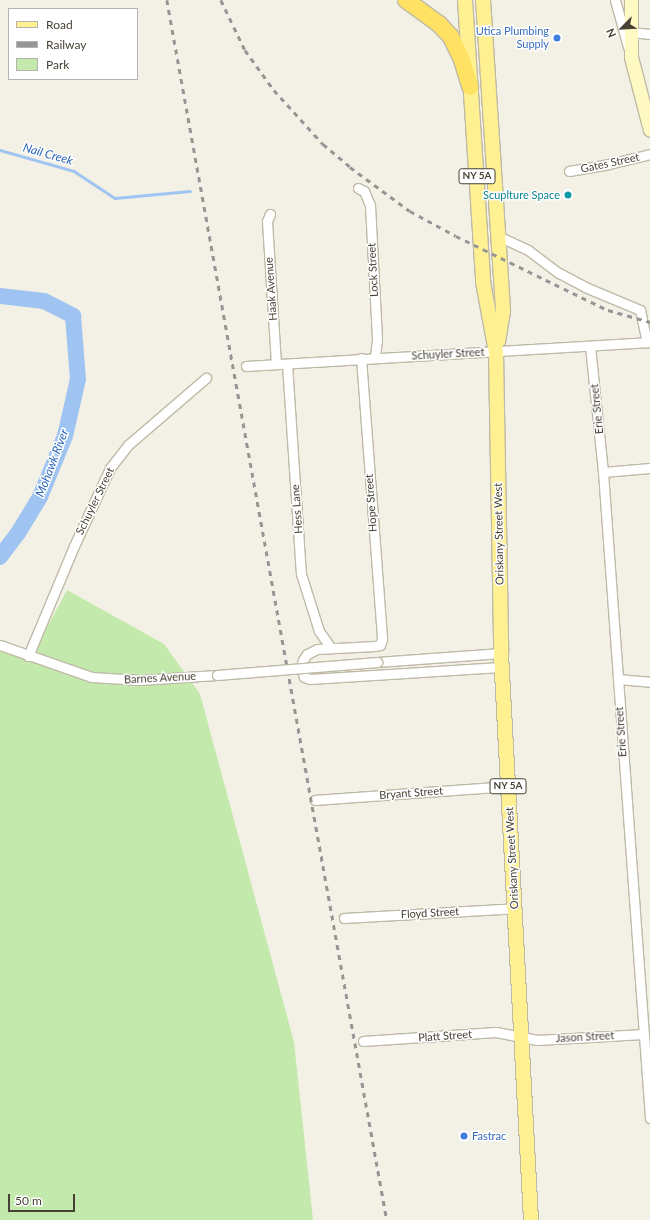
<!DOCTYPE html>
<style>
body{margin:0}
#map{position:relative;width:650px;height:1220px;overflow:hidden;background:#f3f1e5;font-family:Lato,sans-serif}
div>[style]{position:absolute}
.green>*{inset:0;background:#c4e9ac}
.stream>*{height:2.5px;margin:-1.25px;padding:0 1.25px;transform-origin:1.25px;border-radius:1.25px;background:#9fc4f2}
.river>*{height:16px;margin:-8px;padding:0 8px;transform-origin:8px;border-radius:8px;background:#9fc4f2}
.roads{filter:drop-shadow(1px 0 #bfbaa7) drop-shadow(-1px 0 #bfbaa7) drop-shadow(0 1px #bfbaa7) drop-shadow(0 -1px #bfbaa7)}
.street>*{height:9px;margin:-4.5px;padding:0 4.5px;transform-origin:4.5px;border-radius:4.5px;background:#fff}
.secondary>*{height:13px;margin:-6.5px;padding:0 6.5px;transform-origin:6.5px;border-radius:6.5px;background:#fff9c3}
.primary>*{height:14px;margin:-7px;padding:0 7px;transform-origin:7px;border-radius:7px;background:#fff092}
.highway>*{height:16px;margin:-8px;padding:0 8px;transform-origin:8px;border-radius:8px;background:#ffe264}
.rail>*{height:2.5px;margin-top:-1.25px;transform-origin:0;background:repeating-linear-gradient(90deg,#959595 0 5px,transparent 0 10px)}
.bridges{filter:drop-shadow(1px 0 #bfbaa7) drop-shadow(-1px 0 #bfbaa7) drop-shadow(0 1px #bfbaa7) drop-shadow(0 -1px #bfbaa7)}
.street-bridge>*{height:9px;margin:-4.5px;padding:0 4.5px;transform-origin:4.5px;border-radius:4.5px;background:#fff}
.dots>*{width:11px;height:11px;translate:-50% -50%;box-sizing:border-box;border:2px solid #fff;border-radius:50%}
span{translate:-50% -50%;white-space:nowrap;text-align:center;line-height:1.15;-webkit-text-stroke:3px #fff;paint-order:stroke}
.shield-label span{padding:1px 3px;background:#fff;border:1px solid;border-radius:3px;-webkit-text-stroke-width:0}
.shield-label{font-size:10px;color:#464134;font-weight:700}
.shop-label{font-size:11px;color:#366cbe}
.right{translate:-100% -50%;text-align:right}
.left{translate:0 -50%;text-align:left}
.street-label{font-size:11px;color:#464134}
.culture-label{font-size:11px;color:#0d838f}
.water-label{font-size:12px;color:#2a66b5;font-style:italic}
.legend{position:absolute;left:8px;top:8px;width:130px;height:72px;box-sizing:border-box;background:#fff;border:1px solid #b5b3ae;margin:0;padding:5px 7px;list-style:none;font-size:12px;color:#464134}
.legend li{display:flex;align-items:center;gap:8px;height:20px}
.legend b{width:20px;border:1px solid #b5b3ae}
.north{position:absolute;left:602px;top:8px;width:40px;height:40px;-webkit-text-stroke:3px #fff;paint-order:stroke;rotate:246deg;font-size:11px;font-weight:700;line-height:16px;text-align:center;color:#464134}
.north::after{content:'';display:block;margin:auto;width:14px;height:18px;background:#464134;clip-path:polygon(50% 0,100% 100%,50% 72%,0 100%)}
.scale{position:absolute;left:8px;top:1194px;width:67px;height:18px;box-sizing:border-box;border:2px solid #464134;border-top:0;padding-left:5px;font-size:12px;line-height:14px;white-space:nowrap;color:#464134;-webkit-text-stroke:3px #fff;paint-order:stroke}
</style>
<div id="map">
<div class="green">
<i style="clip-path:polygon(67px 590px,164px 644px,200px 694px,294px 1042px,313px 1220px,0 1220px,0 649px,35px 650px)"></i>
</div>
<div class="stream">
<i style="left:0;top:150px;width:77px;rotate:15.8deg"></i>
<i style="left:74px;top:171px;width:49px;rotate:33.4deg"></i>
<i style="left:115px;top:198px;width:75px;rotate:-5.3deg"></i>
</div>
<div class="river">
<i style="left:0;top:296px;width:44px;rotate:6.5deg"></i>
<i style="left:44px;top:301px;width:33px;rotate:27deg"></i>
<i style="left:73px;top:316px;width:63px;rotate:85.5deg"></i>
<i style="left:78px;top:379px;width:58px;rotate:102.8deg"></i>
<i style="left:65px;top:436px;width:66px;rotate:112.3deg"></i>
<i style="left:40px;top:497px;width:42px;rotate:121.4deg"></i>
<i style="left:18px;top:533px;width:30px;rotate:127deg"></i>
</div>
<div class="roads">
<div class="street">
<i style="left:615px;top:0;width:49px;rotate:74.5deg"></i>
<i style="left:631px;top:32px;width:19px;rotate:6deg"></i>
<i style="left:569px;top:171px;width:41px;rotate:-9.9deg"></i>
<i style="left:609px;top:164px;width:42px;rotate:-13.7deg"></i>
<i style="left:358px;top:188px;width:7px;rotate:27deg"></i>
<i style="left:364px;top:191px;width:15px;rotate:67deg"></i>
<i style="left:370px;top:205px;width:135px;rotate:87deg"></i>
<i style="left:377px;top:340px;width:17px;rotate:97deg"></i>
<i style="left:270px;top:214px;width:8px;rotate:113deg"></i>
<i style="left:267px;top:221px;width:143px;rotate:86.4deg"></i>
<i style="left:498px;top:236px;width:33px;rotate:25deg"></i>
<i style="left:528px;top:250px;width:39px;rotate:37deg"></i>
<i style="left:559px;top:273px;width:30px;rotate:28deg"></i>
<i style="left:585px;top:287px;width:60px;rotate:22.7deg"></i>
<i style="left:640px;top:310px;width:33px;rotate:78deg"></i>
<i style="left:590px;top:346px;width:127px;rotate:84.1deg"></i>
<i style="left:603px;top:472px;width:648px;rotate:85.84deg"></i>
<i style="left:361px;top:358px;width:282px;rotate:85.7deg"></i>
<i style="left:382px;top:639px;width:6px;rotate:108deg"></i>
<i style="left:380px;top:645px;width:5px;rotate:169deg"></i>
<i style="left:375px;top:646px;width:58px;rotate:177deg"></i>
<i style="left:317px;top:649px;width:11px;rotate:153deg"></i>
<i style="left:307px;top:654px;width:7px;rotate:124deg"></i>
<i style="left:303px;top:660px;width:6px;rotate:108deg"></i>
<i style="left:301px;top:666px;width:11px;rotate:75deg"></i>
<i style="left:304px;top:677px;width:6px;rotate:18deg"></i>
<i style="left:310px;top:679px;width:191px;rotate:-3.6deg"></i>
<i style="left:287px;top:364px;width:210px;rotate:86.2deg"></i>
<i style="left:301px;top:574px;width:60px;rotate:72.5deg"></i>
<i style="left:319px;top:631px;width:21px;rotate:55deg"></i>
<i style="left:246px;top:366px;width:405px;rotate:-3.4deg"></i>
<i style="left:603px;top:472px;width:47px;rotate:-4.9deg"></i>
<i style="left:0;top:645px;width:97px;rotate:19.2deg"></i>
<i style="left:92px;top:677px;width:47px;rotate:3.7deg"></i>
<i style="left:139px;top:680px;width:78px;rotate:-3.7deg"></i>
<i style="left:28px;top:656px;width:119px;rotate:-67.3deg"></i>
<i style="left:74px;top:546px;width:86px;rotate:-65.2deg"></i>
<i style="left:110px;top:468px;width:29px;rotate:-52deg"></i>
<i style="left:128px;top:445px;width:103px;rotate:-40.7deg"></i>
<i style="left:377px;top:662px;width:124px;rotate:-4.2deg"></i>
<i style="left:618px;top:679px;width:32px;rotate:5deg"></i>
<i style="left:315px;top:800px;width:194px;rotate:-4.1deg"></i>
<i style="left:344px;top:918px;width:171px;rotate:-3.3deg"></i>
<i style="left:363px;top:1041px;width:133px;rotate:-3.9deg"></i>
<i style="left:496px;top:1032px;width:42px;rotate:11deg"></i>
<i style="left:537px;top:1040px;width:107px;rotate:-3.2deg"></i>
</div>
<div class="secondary">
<i style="left:631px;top:0;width:57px;rotate:90deg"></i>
<i style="left:631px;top:57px;width:75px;rotate:75.4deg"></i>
</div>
<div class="primary">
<i style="left:465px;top:0;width:283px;rotate:86.3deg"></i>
<i style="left:483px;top:282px;width:71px;rotate:79.5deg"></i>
<i style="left:496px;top:352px;width:301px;rotate:89deg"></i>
<i style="left:501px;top:653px;width:568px;rotate:86.97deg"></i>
<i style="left:483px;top:0;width:312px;rotate:86.3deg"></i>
<i style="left:503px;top:311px;width:30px;rotate:99deg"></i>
</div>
<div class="highway">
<i style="left:406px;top:0;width:41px;rotate:36deg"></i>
<i style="left:439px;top:24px;width:18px;rotate:47deg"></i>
<i style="left:451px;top:37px;width:25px;rotate:64deg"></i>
<i style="left:462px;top:60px;width:28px;rotate:73deg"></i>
</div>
</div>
<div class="rail">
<i style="left:167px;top:0;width:1240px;rotate:79.78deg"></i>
<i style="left:221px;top:0;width:55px;rotate:64.4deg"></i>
<i style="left:245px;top:50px;width:49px;rotate:54.1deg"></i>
<i style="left:274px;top:90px;width:73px;rotate:47.8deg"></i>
<i style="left:323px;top:144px;width:35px;rotate:40deg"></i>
<i style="left:350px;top:167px;width:74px;rotate:36.3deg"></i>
<i style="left:410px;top:211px;width:52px;rotate:28.5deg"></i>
<i style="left:456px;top:236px;width:169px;rotate:26deg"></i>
<i style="left:608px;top:310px;width:44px;rotate:15.9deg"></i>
</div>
<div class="bridges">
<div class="street-bridge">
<i style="left:217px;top:675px;width:161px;rotate:-4.6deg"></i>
</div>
</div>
<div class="dots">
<i style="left:557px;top:38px;background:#3f7fe0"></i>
<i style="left:568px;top:195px;background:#0f9aa8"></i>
<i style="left:464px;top:1136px;background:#3f7fe0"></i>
</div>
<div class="shield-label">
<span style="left:477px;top:176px">NY 5A</span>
<span style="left:508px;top:786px">NY 5A</span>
</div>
<div class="shop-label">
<span class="right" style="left:549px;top:38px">Utica Plumbing<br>Supply</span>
<span class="left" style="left:472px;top:1136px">Fastrac</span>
</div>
<div class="street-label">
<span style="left:610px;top:163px;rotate:-12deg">Gates Street</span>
<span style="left:373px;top:270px;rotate:-93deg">Lock Street</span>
<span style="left:271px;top:289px;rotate:-94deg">Haak Avenue</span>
<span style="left:448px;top:354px;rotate:-3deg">Schuyler Street</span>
<span style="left:597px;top:409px;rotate:-96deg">Erie Street</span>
<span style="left:95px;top:501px;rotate:-64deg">Schuyler Street</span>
<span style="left:371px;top:503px;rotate:-94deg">Hope Street</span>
<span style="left:297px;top:509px;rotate:-94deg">Hess Lane</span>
<span style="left:499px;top:534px;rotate:-91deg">Oriskany Street West</span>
<span style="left:160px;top:678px;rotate:-3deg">Barnes Avenue</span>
<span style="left:621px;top:732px;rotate:-94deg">Erie Street</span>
<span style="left:411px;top:793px;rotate:-4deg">Bryant Street</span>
<span style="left:512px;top:858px;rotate:-93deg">Oriskany Street West</span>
<span style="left:430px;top:913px;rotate:-3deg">Floyd Street</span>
<span style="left:445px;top:1036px;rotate:-4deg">Platt Street</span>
<span style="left:585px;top:1037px;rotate:-3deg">Jason Street</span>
</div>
<div class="culture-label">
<span class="right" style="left:560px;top:195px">Scuplture Space</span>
</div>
<div class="water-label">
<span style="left:48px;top:154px;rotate:16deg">Nail Creek</span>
<span style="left:52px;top:463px;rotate:-69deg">Mohawk River</span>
</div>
<ul class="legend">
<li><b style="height:5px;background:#fff092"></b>Road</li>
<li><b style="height:5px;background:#959595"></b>Railway</li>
<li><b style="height:11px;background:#c4e9ac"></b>Park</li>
</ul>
<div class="north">N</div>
<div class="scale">50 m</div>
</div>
